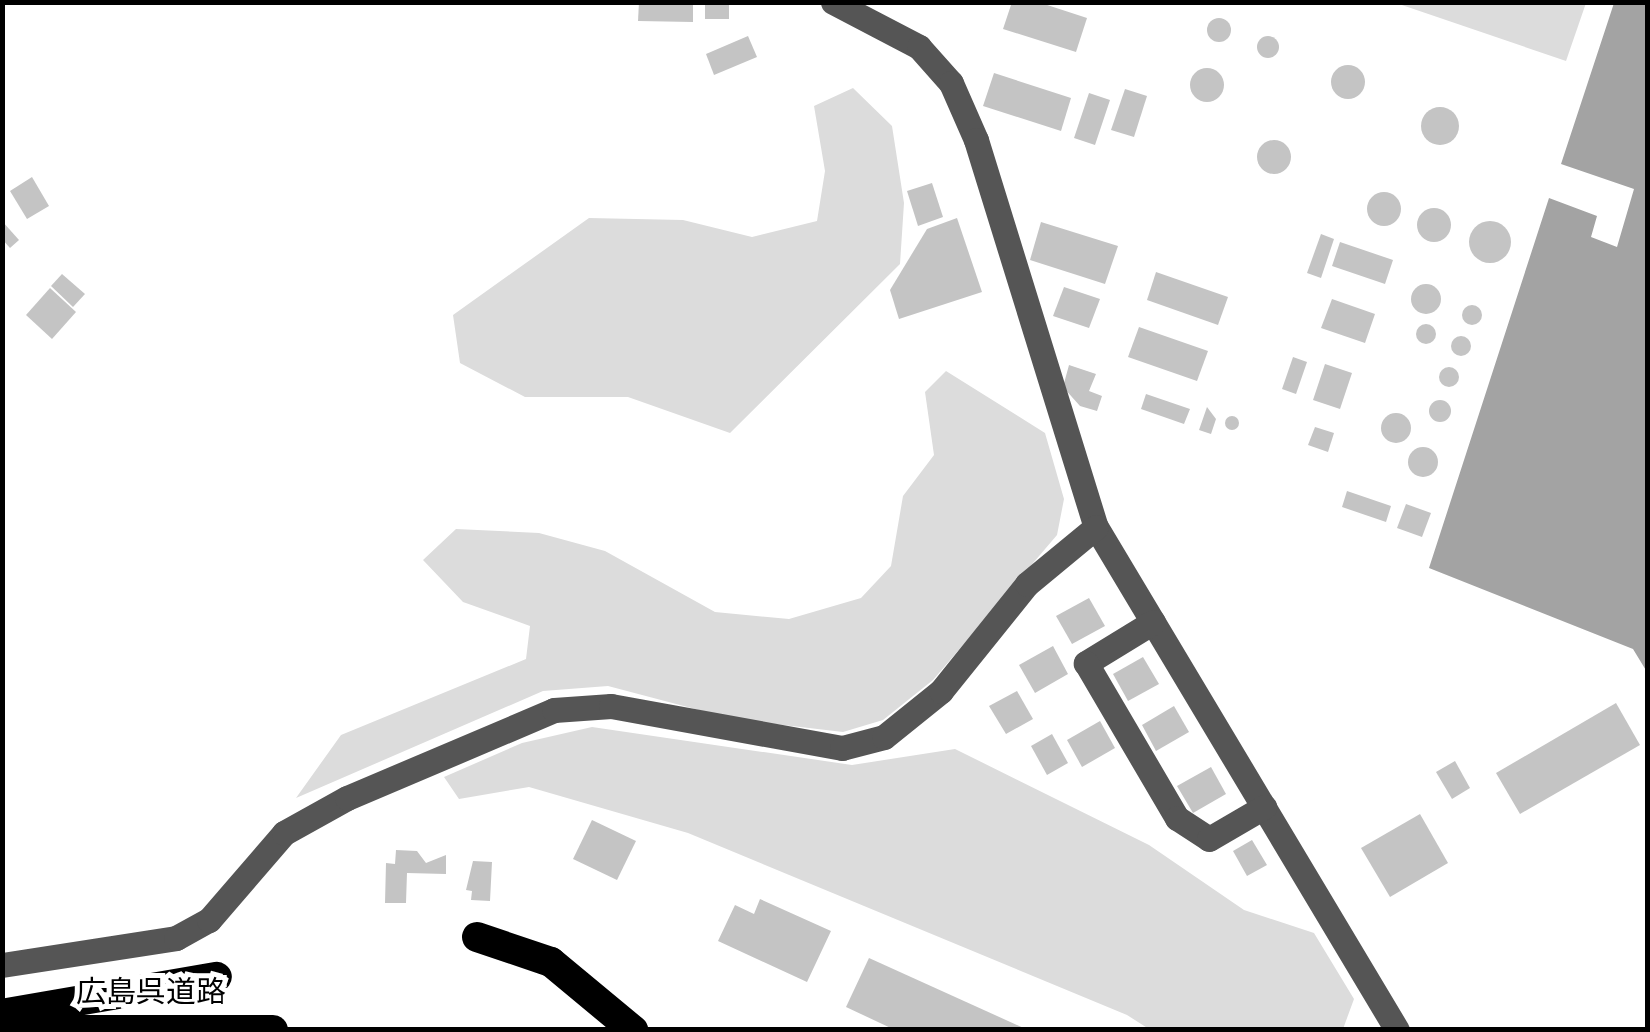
<!DOCTYPE html>
<meta charset="utf-8">
<style>
body{margin:0}
#map{position:relative;width:1650px;height:1032px;overflow:hidden;background:#fff;font-family:Signika,"Noto Sans JP",sans-serif}
div>[style]{position:absolute}
.green>*{inset:0;background:#dcdcdc}
.water>*{inset:0;background:#a3a3a3}
.building>*{inset:0;background:#c4c4c4}
.round{border-radius:50%}
.minor>*{height:25px;margin:-12.5px;padding:0 12.5px;transform-origin:12.5px;border-radius:12.5px;background:#555}
.highway>*{height:30px;margin:-15px;padding:0 15px;transform-origin:15px;border-radius:15px;background:#000}
span{translate:-50% -50%;white-space:nowrap;text-align:center;line-height:1.15;-webkit-text-stroke:10px #fff;paint-order:stroke}
.street-label{font-size:30px;color:#000}
.frame{position:absolute;inset:0;border:5px solid #000;pointer-events:none}
</style>
<div id="map">
<div class="green">
<i style="clip-path:polygon(1396px 3px,1586px 3px,1566px 61px)"></i>
<i style="clip-path:polygon(853px 88px,892px 126px,904px 203px,900px 264px,730px 433px,628px 397px,525px 397px,460px 363px,453px 315px,589px 218px,683px 220px,752px 237px,817px 221px,825px 171px,814px 106px)"></i>
<i style="clip-path:polygon(946px 371px,1045px 433px,1064px 499px,1057px 535px,933px 680px,883px 720px,843px 732px,733px 719px,608px 686px,543px 691px,296px 798px,341px 735px,526px 659px,530px 626px,463px 602px,423px 560px,456px 529px,539px 533px,605px 551px,715px 612px,789px 619px,861px 598px,891px 566px,903px 496px,934px 455px,925px 392px)"></i>
<i style="clip-path:polygon(592px 727px,852px 765px,955px 749px,1149px 845px,1244px 910px,1314px 933px,1354px 999px,1343px 1029px,1149px 1029px,1127px 1015px,688px 833px,529px 787px,459px 799px,444px 777px,522px 743px)"></i>
</div>
<div class="water">
<i style="clip-path:polygon(1614px 3px,1647px 3px,1647px 672px,1633px 649px,1429px 568px,1549px 198px,1597px 216px,1591px 237px,1617px 247px,1634px 189px,1561px 164px)"></i>
</div>
<div class="building">
<i style="clip-path:polygon(639px 2px,693px 2px,693px 22px,638px 21px)"></i>
<i style="clip-path:polygon(705px 2px,729px 2px,729px 19px,705px 19px)"></i>
<i style="clip-path:polygon(1012px 2px,1038px 2px,1087px 18px,1076px 52px,1003px 29px)"></i>
<i class="round" style="left:1207px;top:18px;width:24px;height:24px"></i>
<i class="round" style="left:1257px;top:36px;width:22px;height:22px"></i>
<i style="clip-path:polygon(748px 36px,757px 57px,714px 75px,706px 54px)"></i>
<i class="round" style="left:1331px;top:65px;width:34px;height:34px"></i>
<i class="round" style="left:1190px;top:68px;width:34px;height:34px"></i>
<i style="clip-path:polygon(994px 73px,1071px 98px,1061px 131px,983px 106px)"></i>
<i style="clip-path:polygon(1125px 89px,1147px 96px,1134px 137px,1111px 130px)"></i>
<i style="clip-path:polygon(1089px 93px,1110px 100px,1095px 145px,1074px 138px)"></i>
<i class="round" style="left:1421px;top:107px;width:38px;height:38px"></i>
<i class="round" style="left:1257px;top:140px;width:34px;height:34px"></i>
<i style="clip-path:polygon(32px 177px,49px 206px,27px 219px,10px 191px)"></i>
<i style="clip-path:polygon(932px 183px,943px 217px,918px 226px,907px 191px)"></i>
<i class="round" style="left:1367px;top:192px;width:34px;height:34px"></i>
<i class="round" style="left:1417px;top:208px;width:34px;height:34px"></i>
<i style="clip-path:polygon(957px 218px,982px 292px,899px 319px,890px 290px,927px 229px)"></i>
<i style="clip-path:polygon(2px 221px,19px 240px,10px 248px,2px 239px)"></i>
<i class="round" style="left:1469px;top:221px;width:42px;height:42px"></i>
<i style="clip-path:polygon(1041px 222px,1118px 246px,1105px 284px,1030px 260px)"></i>
<i style="clip-path:polygon(1321px 234px,1334px 239px,1321px 278px,1307px 273px)"></i>
<i style="clip-path:polygon(1340px 242px,1393px 260px,1385px 284px,1332px 266px)"></i>
<i style="clip-path:polygon(1156px 272px,1228px 297px,1218px 325px,1147px 300px)"></i>
<i style="clip-path:polygon(62px 274px,85px 294px,73px 307px,51px 286px)"></i>
<i class="round" style="left:1411px;top:284px;width:30px;height:30px"></i>
<i style="clip-path:polygon(1064px 287px,1100px 299px,1089px 328px,1053px 316px)"></i>
<i style="clip-path:polygon(50px 288px,76px 312px,52px 339px,26px 315px)"></i>
<i style="clip-path:polygon(1332px 299px,1375px 314px,1365px 343px,1321px 328px)"></i>
<i class="round" style="left:1462px;top:305px;width:20px;height:20px"></i>
<i class="round" style="left:1416px;top:324px;width:20px;height:20px"></i>
<i style="clip-path:polygon(1139px 327px,1208px 351px,1197px 381px,1128px 357px)"></i>
<i class="round" style="left:1451px;top:336px;width:20px;height:20px"></i>
<i style="clip-path:polygon(1293px 357px,1307px 362px,1296px 394px,1282px 389px)"></i>
<i style="clip-path:polygon(1325px 364px,1352px 373px,1340px 409px,1313px 400px)"></i>
<i style="clip-path:polygon(1069px 365px,1096px 374px,1089px 391px,1102px 396px,1097px 411px,1080px 406px,1063px 387px)"></i>
<i class="round" style="left:1439px;top:367px;width:20px;height:20px"></i>
<i style="clip-path:polygon(1146px 394px,1190px 409px,1184px 424px,1141px 409px)"></i>
<i class="round" style="left:1429px;top:400px;width:22px;height:22px"></i>
<i style="clip-path:polygon(1207px 407px,1216px 419px,1211px 434px,1199px 430px)"></i>
<i class="round" style="left:1381px;top:413px;width:30px;height:30px"></i>
<i class="round" style="left:1225px;top:416px;width:14px;height:14px"></i>
<i style="clip-path:polygon(1315px 427px,1334px 433px,1328px 452px,1308px 445px)"></i>
<i class="round" style="left:1408px;top:447px;width:30px;height:30px"></i>
<i style="clip-path:polygon(1347px 491px,1391px 506px,1386px 522px,1342px 507px)"></i>
<i style="clip-path:polygon(1406px 504px,1431px 513px,1422px 537px,1397px 528px)"></i>
<i style="clip-path:polygon(1089px 598px,1105px 626px,1072px 644px,1056px 616px)"></i>
<i style="clip-path:polygon(1053px 646px,1068px 674px,1035px 693px,1019px 665px)"></i>
<i style="clip-path:polygon(1143px 657px,1159px 684px,1128px 701px,1113px 674px)"></i>
<i style="clip-path:polygon(1017px 691px,1033px 719px,1006px 734px,989px 706px)"></i>
<i style="clip-path:polygon(1616px 703px,1640px 745px,1520px 814px,1496px 773px)"></i>
<i style="clip-path:polygon(1174px 706px,1189px 732px,1156px 751px,1142px 725px)"></i>
<i style="clip-path:polygon(1100px 721px,1115px 748px,1082px 767px,1067px 740px)"></i>
<i style="clip-path:polygon(1052px 734px,1068px 763px,1047px 775px,1031px 746px)"></i>
<i style="clip-path:polygon(1455px 761px,1470px 788px,1452px 799px,1436px 772px)"></i>
<i style="clip-path:polygon(1211px 767px,1226px 794px,1193px 813px,1177px 786px)"></i>
<i style="clip-path:polygon(1420px 814px,1448px 863px,1390px 897px,1361px 848px)"></i>
<i style="clip-path:polygon(592px 820px,636px 841px,617px 880px,573px 859px)"></i>
<i style="clip-path:polygon(1252px 840px,1267px 865px,1247px 876px,1233px 851px)"></i>
<i style="clip-path:polygon(396px 850px,417px 851px,426px 863px,446px 855px,446px 874px,407px 873px,406px 903px,385px 903px,386px 863px,395px 864px)"></i>
<i style="clip-path:polygon(473px 861px,492px 862px,490px 901px,471px 900px,472px 891px,466px 890px)"></i>
<i style="clip-path:polygon(760px 899px,831px 931px,807px 982px,718px 941px,735px 905px,754px 914px)"></i>
<i style="clip-path:polygon(869px 958px,1028px 1030px,895px 1030px,846px 1007px)"></i>
</div>
<div class="minor">
<i style="left:833px;top:2px;width:97px;rotate:27.6deg"></i>
<i style="left:919px;top:47px;width:48px;rotate:48.4deg"></i>
<i style="left:951px;top:83px;width:62px;rotate:66.3deg"></i>
<i style="left:976px;top:140px;width:405px;rotate:72.8deg"></i>
<i style="left:1096px;top:527px;width:586px;rotate:59.1deg"></i>
<i style="left:1153px;top:622px;width:79px;rotate:148.5deg"></i>
<i style="left:1086px;top:663px;width:180px;rotate:59.6deg"></i>
<i style="left:1177px;top:818px;width:38px;rotate:33deg"></i>
<i style="left:1209px;top:839px;width:64px;rotate:-30.2deg"></i>
<i style="left:2px;top:965px;width:176px;rotate:-8.8deg"></i>
<i style="left:176px;top:938px;width:38px;rotate:-29deg"></i>
<i style="left:209px;top:920px;width:115px;rotate:-49.2deg"></i>
<i style="left:284px;top:833px;width:72px;rotate:-29.1deg"></i>
<i style="left:347px;top:798px;width:225px;rotate:-23deg"></i>
<i style="left:554px;top:710px;width:57px;rotate:-4deg"></i>
<i style="left:611px;top:706px;width:235px;rotate:10.3deg"></i>
<i style="left:842px;top:748px;width:43px;rotate:-14.7deg"></i>
<i style="left:884px;top:737px;width:73px;rotate:-38.9deg"></i>
<i style="left:941px;top:691px;width:137px;rotate:-51.2deg"></i>
<i style="left:1027px;top:584px;width:89px;rotate:-39.6deg"></i>
</div>
<div class="highway">
<i style="left:477px;top:937px;width:78px;rotate:18.7deg"></i>
<i style="left:551px;top:962px;width:107px;rotate:39.7deg"></i>
<i style="left:2px;top:1014px;width:218px;rotate:-9.8deg"></i>
<i style="left:28px;top:1030px;width:245px"></i>
</div>
<div class="street-label">
<span style="left:151px;top:993px">広島呉道路</span>
</div>
<div class="frame"></div>
</div>
